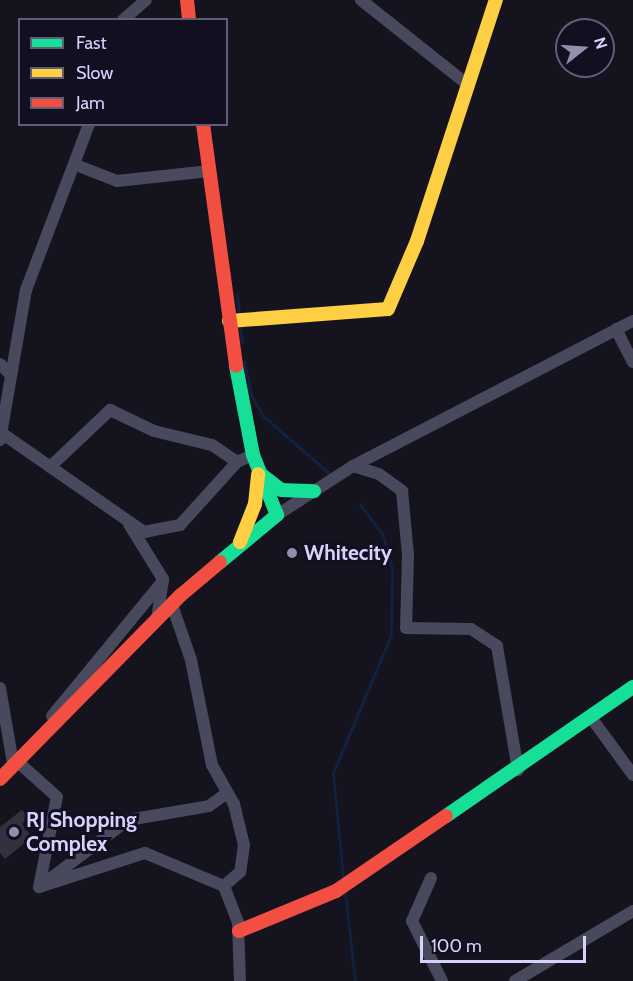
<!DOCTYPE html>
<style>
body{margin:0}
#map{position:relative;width:633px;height:981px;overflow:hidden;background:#15131d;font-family:Cabin,sans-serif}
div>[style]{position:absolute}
.stream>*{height:3px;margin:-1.5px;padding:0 1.5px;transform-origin:1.5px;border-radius:1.5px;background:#102240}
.building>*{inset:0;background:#33313f}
.street>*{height:12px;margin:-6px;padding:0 6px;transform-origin:6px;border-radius:6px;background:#49495d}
.fast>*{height:14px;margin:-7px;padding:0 7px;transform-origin:7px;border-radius:7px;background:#16e098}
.slow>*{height:14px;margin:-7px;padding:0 7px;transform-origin:7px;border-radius:7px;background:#ffcf43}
.jam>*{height:14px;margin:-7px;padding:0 7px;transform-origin:7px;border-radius:7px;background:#f24e42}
.dots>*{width:16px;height:16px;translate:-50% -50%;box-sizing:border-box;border:3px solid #120f21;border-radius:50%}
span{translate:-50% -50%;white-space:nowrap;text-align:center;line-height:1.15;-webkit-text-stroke:6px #120f21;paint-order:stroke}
.poi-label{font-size:21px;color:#d6d2fc;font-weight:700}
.left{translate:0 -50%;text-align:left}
.legend{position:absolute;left:18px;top:18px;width:210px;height:108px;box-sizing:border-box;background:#120f21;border:2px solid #605d79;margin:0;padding:8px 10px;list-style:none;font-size:18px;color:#d6d2fc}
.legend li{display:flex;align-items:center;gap:12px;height:30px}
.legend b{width:30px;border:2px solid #605d79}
.north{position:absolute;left:555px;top:18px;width:60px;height:60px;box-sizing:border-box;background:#120f21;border:2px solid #605d79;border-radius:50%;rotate:73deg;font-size:16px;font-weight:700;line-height:24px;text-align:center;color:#d6d2fc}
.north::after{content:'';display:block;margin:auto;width:21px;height:27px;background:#928fae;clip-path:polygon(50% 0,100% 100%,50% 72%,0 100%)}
.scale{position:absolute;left:420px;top:936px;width:166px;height:27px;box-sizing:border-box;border:3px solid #d6d2fc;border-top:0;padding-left:8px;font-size:18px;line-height:21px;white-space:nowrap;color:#d6d2fc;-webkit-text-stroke:4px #120f21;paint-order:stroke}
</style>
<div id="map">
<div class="stream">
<i style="left:237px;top:294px;width:19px;rotate:84deg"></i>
<i style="left:240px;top:326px;width:17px;rotate:83deg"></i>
<i style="left:244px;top:361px;width:35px;rotate:78deg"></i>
<i style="left:251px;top:395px;width:24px;rotate:60deg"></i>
<i style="left:263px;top:416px;width:90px;rotate:40.9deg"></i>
<i style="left:343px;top:877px;width:104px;rotate:-95.5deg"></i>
<i style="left:333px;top:773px;width:150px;rotate:-67.2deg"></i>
<i style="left:391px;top:635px;width:66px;rotate:-89.1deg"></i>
<i style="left:392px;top:569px;width:35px;rotate:-105deg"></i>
<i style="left:383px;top:535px;width:38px;rotate:-127deg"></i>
<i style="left:345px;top:893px;width:89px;rotate:83.5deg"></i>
</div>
<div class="building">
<i style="clip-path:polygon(22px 810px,29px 818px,22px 824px,32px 837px,5px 859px,0 853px,0 827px)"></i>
</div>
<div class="street">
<i style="left:361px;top:0;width:135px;rotate:38.4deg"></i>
<i style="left:123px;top:20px;width:30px;rotate:-41deg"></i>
<i style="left:76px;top:165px;width:44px;rotate:21.3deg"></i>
<i style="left:117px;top:181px;width:93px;rotate:-6.2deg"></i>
<i style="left:616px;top:329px;width:37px;rotate:63deg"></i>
<i style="left:0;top:364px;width:16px;rotate:45deg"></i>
<i style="left:3px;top:434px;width:172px;rotate:34.8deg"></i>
<i style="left:144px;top:532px;width:37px;rotate:-11deg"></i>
<i style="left:180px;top:525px;width:85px;rotate:-47.9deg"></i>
<i style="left:237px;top:462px;width:17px;rotate:-24deg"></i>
<i style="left:0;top:440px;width:152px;rotate:-80.2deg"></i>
<i style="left:26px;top:290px;width:178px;rotate:-69.2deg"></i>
<i style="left:353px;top:466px;width:27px;rotate:17deg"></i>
<i style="left:379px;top:474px;width:29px;rotate:36deg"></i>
<i style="left:402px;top:491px;width:63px;rotate:84.6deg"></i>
<i style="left:408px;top:554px;width:74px;rotate:91.5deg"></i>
<i style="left:406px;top:628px;width:65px;rotate:0.9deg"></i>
<i style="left:471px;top:629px;width:31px;rotate:33deg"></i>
<i style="left:497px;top:646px;width:126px;rotate:80.4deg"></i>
<i style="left:50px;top:467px;width:83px;rotate:-43.5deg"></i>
<i style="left:110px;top:410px;width:49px;rotate:25.5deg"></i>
<i style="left:154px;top:431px;width:60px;rotate:13.6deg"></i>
<i style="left:212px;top:445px;width:30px;rotate:34deg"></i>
<i style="left:277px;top:515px;width:90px;rotate:-32.8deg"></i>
<i style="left:353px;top:466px;width:315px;rotate:-27.4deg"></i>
<i style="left:129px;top:524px;width:65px;rotate:58.3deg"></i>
<i style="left:163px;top:579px;width:40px;rotate:98.5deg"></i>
<i style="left:172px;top:605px;width:58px;rotate:70.9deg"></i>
<i style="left:191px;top:660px;width:107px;rotate:78.7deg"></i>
<i style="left:212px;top:765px;width:45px;rotate:60.6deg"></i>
<i style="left:234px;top:804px;width:42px;rotate:76.3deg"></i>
<i style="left:244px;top:845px;width:27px;rotate:98deg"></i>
<i style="left:240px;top:872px;width:21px;rotate:139deg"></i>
<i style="left:0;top:688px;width:76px;rotate:80.2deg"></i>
<i style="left:13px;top:763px;width:5px;rotate:-37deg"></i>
<i style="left:52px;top:716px;width:175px;rotate:-50.6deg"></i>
<i style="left:590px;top:716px;width:73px;rotate:53.9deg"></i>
<i style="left:18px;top:762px;width:52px;rotate:41.9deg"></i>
<i style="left:57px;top:797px;width:92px;rotate:101.3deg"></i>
<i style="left:39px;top:887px;width:111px;rotate:-17.8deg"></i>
<i style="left:145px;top:853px;width:86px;rotate:22.7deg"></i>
<i style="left:224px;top:886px;width:39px;rotate:69deg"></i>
<i style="left:238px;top:922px;width:59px;rotate:88.1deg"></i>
<i style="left:431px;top:878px;width:47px;rotate:113.8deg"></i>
<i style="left:412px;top:921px;width:67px;rotate:63.4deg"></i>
<i style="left:47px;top:881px;width:101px;rotate:-37deg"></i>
<i style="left:128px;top:820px;width:82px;rotate:-9.8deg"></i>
<i style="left:209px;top:806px;width:22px;rotate:-36deg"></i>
<i style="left:515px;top:981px;width:137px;rotate:-30.7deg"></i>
</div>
<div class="fast">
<i style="left:262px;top:475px;width:24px;rotate:38deg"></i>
<i style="left:281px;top:490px;width:33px;rotate:2deg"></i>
<i style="left:220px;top:562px;width:74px;rotate:-39.5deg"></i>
<i style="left:277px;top:515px;width:65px;rotate:-111.8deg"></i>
<i style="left:253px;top:455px;width:91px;rotate:-100.8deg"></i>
<i style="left:446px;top:816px;width:227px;rotate:-34.6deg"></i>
</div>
<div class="slow">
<i style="left:229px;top:321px;width:159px;rotate:-4.3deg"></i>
<i style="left:388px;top:309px;width:74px;rotate:-66.9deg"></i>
<i style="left:417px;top:241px;width:254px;rotate:-71.9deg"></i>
<i style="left:240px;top:542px;width:41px;rotate:-68.5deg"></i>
<i style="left:255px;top:504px;width:30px;rotate:-84deg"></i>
</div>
<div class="jam">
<i style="left:187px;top:0;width:20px;rotate:84deg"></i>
<i style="left:203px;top:124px;width:244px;rotate:82.2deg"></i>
<i style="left:0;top:779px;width:258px;rotate:-45.5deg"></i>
<i style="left:181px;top:595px;width:51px;rotate:-40.2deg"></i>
<i style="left:239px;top:931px;width:105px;rotate:-22.4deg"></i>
<i style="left:336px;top:891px;width:133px;rotate:-34.3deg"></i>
</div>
<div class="dots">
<i style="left:292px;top:553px;background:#928fae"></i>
<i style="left:14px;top:832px;background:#928fae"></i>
</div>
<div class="poi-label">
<span class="left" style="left:304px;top:553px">Whitecity</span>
<span class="left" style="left:26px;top:832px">RJ Shopping<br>Complex</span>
</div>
<ul class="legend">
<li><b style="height:8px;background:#16e098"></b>Fast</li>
<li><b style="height:8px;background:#ffcf43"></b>Slow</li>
<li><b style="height:8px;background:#f24e42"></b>Jam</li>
</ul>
<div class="north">N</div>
<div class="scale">100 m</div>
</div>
